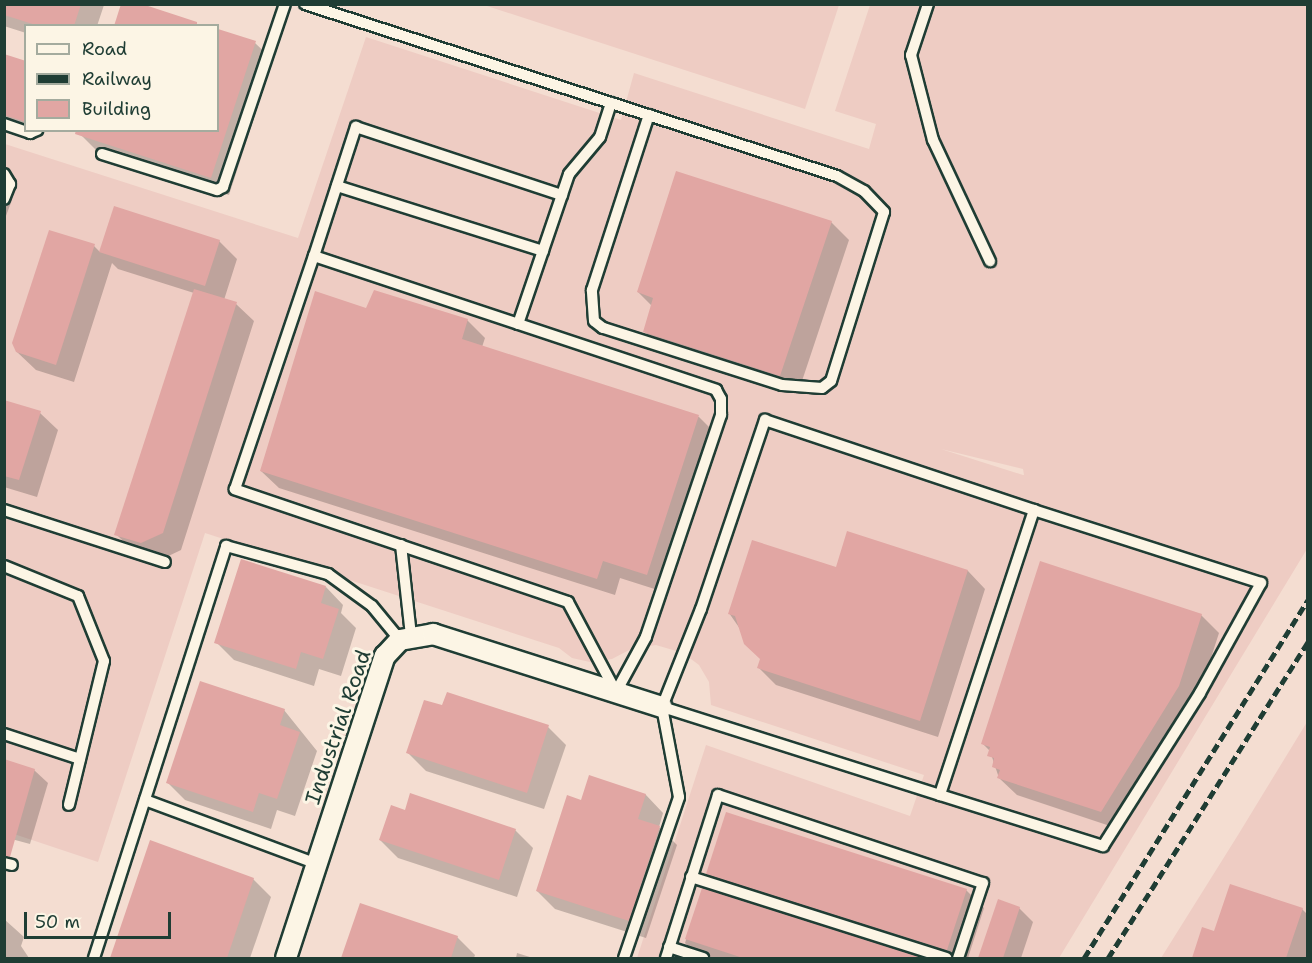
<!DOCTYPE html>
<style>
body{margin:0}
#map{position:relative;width:1312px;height:963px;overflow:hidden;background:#f4ddd1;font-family:"Shantell Sans",sans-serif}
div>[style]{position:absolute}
.built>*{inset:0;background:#eeccc3}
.shadow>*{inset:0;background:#0003}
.building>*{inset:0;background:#e1a6a3}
.roads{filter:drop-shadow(2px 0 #1f3d34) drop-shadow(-2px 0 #1f3d34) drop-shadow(0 2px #1f3d34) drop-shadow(0 -2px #1f3d34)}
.lane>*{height:10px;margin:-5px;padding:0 5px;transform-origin:5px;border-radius:5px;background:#fcf5e5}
.street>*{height:20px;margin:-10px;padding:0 10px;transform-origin:10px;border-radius:10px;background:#fcf5e5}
.rail>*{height:4.5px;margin-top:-2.25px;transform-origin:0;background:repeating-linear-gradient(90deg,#1f3d34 0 9px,transparent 0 13.5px)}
span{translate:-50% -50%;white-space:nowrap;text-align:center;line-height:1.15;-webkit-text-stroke:6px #fcf5e5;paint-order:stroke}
.street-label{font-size:21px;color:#1f3d34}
.frame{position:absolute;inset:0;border:6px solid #1f3d34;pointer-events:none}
.legend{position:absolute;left:24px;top:24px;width:195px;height:108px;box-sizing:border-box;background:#fcf5e5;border:2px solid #a4ab9e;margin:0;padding:8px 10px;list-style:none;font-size:18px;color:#1f3d34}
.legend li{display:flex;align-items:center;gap:12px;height:30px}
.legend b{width:30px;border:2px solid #a4ab9e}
.scale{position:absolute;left:24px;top:912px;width:147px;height:27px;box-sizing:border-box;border:3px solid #1f3d34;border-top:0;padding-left:8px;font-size:18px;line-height:21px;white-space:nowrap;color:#1f3d34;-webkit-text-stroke:4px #fcf5e5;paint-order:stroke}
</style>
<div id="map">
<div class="built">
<i style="clip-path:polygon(484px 5px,839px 5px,805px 109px)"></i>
<i style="clip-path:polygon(evenodd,870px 5px,1307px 5px,1307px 549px,1059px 958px,637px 958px,706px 745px,910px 816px,924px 775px,711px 705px,709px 682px,699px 665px,683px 653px,656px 645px,631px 649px,612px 659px,590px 662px,572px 658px,559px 648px,205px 533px,98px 862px,5px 831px,5px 144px,298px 238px,366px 37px,621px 120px,634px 73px,869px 149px,876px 124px,835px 111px,870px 5px,941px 449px,1023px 469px,1024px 475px,1023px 475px,941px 449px)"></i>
<i style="clip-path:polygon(1307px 722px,1307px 958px,1161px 958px,1238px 835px)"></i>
</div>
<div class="shadow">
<i style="clip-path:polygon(4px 4px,104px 5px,97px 26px,26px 26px,26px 33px,4px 26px)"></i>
<i style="clip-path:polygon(218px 31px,255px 43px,273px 60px,229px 195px,98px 152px,80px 134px,218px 130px)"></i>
<i style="clip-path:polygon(4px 56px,26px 63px,26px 130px,4px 124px)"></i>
<i style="clip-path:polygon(4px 192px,12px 200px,4px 221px)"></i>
<i style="clip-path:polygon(831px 222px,849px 240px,798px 393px,662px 349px,644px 331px,652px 306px,638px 292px)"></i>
<i style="clip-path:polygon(219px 241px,237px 259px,224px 300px,236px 304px,254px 321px,181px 550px,160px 560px,134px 552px,116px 534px,194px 293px,118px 269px,112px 263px,74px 382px,36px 370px,17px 352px,94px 246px,100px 252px)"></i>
<i style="clip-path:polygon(467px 320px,485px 338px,482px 347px,699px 417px,716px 434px,664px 592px,620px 578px,615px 595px,279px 488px,261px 471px)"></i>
<i style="clip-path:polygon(4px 401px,40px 413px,58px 430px,37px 497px,4px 487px)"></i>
<i style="clip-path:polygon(848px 533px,968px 571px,985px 589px,938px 737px,776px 685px,759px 668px,761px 659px,729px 613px,837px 568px)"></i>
<i style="clip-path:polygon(326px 587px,343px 605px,341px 613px,356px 628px,341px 676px,319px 669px,314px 686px,234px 660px,216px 642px)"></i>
<i style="clip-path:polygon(1201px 615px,1219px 633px,1196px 704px,1119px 829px,1017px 795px,999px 778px,990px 751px,983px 744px)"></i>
<i style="clip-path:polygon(443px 707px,548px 727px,566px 745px,544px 809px,426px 771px,408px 753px)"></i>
<i style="clip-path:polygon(284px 710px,317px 751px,295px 816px,277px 810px,271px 829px,185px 800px,167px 782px)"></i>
<i style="clip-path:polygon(34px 770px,48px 783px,30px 844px,4px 837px)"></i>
<i style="clip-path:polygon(590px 777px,646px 795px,663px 813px,659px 827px,677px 845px,646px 938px,555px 909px,537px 891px,582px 802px)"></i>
<i style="clip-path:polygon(406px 812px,515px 830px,533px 848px,517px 897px,398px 858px,380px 840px)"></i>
<i style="clip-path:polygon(151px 842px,253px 879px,271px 897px,250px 958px,111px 958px)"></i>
<i style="clip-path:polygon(708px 874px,966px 890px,984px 908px,968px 958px,939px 958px,726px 891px)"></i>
<i style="clip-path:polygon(703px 890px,918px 958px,700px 958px,685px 943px)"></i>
<i style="clip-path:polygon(999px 901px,1019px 908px,1033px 922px,1021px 958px,980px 958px)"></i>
<i style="clip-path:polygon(361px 905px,457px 937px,475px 955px,474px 958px,343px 958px)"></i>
<i style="clip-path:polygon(1302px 909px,1308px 915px,1308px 958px,1194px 958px,1203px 929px,1215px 933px)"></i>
<i style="clip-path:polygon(4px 919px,24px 937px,21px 946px,29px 958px,4px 958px)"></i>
<i style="clip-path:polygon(517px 953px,533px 958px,516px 958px)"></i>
</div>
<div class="building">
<i style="clip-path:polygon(4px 4px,81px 4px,74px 26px,39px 26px,4px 15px)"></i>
<i style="clip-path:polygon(121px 4px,142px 4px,197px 22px,197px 26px,114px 26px)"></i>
<i style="clip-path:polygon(218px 29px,256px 41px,211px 178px,75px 134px,76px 130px,218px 130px)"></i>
<i style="clip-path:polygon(4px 54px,26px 61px,26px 122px,4px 115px)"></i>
<i style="clip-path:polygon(676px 171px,832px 221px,780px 376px,643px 332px,653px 298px,637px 292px)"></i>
<i style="clip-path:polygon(114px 206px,220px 240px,205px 286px,99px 252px)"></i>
<i style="clip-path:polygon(49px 230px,95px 244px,56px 365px,16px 352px,12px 343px)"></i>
<i style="clip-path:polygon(194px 289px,237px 302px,163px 533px,141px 543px,114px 535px)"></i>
<i style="clip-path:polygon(374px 290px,468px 319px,462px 339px,699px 415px,647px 575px,603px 561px,597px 579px,260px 471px,315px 291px,366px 308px)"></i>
<i style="clip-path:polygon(4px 400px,41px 411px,19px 480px,4px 476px)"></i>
<i style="clip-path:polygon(847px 531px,968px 570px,920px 721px,757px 668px,760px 659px,744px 644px,735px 616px,728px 614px,752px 540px,836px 567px)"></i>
<i style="clip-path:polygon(241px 559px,326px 586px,321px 603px,339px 609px,323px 659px,301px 652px,296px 669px,214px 643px)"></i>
<i style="clip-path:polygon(1040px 561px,1202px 614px,1179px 686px,1101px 812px,997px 778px,1000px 770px,992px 767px,994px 758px,987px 756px,990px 747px,981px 744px)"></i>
<i style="clip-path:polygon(200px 681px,285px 709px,280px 725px,300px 732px,277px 799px,259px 793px,253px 812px,166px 783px)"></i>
<i style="clip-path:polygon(447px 692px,549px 725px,527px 793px,406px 753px,424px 700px,442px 705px)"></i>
<i style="clip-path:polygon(4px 759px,35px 769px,10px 857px,4px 856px)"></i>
<i style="clip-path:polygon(589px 775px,646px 794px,638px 819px,660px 826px,629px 921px,536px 891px,567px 795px,581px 800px)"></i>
<i style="clip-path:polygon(410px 793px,516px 829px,499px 880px,379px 840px,391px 805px,405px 810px)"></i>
<i style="clip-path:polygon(726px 812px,967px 889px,947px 950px,706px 874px)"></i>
<i style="clip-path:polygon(150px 840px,254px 878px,227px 958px,110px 958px)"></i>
<i style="clip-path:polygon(1230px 884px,1303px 908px,1286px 958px,1192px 958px,1202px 927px,1214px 931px)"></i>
<i style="clip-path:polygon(702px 888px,923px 958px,743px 958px,685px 939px)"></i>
<i style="clip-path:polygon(998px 899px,1020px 907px,1003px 958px,978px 958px)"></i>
<i style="clip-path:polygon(360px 903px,458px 936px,451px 958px,341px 958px)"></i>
</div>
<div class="roads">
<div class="lane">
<i style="left:305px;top:4px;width:559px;rotate:17.92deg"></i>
<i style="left:837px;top:176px;width:31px;rotate:29deg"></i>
<i style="left:864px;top:191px;width:29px;rotate:46deg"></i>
<i style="left:884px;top:212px;width:177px;rotate:107.4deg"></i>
<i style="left:831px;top:381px;width:11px;rotate:142deg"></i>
<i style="left:822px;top:388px;width:40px;rotate:-175.7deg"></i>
<i style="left:782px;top:385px;width:188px;rotate:-162.3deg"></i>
<i style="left:603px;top:328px;width:11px;rotate:-142deg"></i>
<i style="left:594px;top:321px;width:31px;rotate:-94deg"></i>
<i style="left:592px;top:290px;width:184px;rotate:-72deg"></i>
<i style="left:928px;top:4px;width:54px;rotate:108.4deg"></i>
<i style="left:911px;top:55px;width:88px;rotate:75.5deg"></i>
<i style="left:933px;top:140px;width:134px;rotate:64.8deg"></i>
<i style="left:4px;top:124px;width:28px;rotate:19deg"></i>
<i style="left:30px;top:133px;width:8px;rotate:-23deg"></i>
<i style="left:102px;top:154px;width:121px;rotate:17.4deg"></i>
<i style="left:217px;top:190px;width:7px;rotate:-27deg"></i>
<i style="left:223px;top:187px;width:193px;rotate:-71.3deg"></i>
<i style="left:4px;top:174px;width:12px;rotate:59deg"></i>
<i style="left:10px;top:184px;width:16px;rotate:112deg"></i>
<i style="left:337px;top:186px;width:216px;rotate:17.5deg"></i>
<i style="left:314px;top:256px;width:424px;rotate:18.4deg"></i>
<i style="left:716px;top:390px;width:10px;rotate:61deg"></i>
<i style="left:721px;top:399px;width:16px;rotate:90deg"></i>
<i style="left:721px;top:415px;width:234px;rotate:108.7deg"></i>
<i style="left:646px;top:637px;width:63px;rotate:118.6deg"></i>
<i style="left:616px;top:692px;width:102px;rotate:-118.1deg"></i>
<i style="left:568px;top:602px;width:352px;rotate:-161.3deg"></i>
<i style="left:235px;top:489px;width:246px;rotate:-71.3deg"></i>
<i style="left:314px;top:256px;width:136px;rotate:-72deg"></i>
<i style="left:356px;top:127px;width:217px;rotate:18.3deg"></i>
<i style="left:518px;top:324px;width:158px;rotate:-71.2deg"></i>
<i style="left:569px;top:174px;width:48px;rotate:-50deg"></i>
<i style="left:600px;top:137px;width:36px;rotate:-72deg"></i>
<i style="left:4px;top:510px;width:169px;rotate:17.9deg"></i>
<i style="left:401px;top:545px;width:91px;rotate:83.7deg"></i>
<i style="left:4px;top:566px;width:80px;rotate:22.1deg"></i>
<i style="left:78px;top:596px;width:70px;rotate:68.2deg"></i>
<i style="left:104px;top:661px;width:148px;rotate:103.7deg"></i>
<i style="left:4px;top:734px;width:80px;rotate:18.2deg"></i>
<i style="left:940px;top:795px;width:171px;rotate:17.4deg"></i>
<i style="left:1103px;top:846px;width:181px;rotate:-57.6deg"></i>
<i style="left:1200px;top:693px;width:126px;rotate:-61deg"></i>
<i style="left:1261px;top:583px;width:238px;rotate:-162.2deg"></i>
<i style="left:145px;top:800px;width:184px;rotate:20.4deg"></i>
<i style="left:4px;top:863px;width:8px;rotate:14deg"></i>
<i style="left:691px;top:877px;width:268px;rotate:17.6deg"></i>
<i style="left:669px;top:947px;width:36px;rotate:18deg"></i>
<i style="left:94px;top:958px;width:433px;rotate:-72.2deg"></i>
<i style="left:226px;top:546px;width:106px;rotate:15.4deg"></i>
<i style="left:328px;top:574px;width:54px;rotate:36deg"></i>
<i style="left:372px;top:606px;width:44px;rotate:50.5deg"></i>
<i style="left:624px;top:958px;width:170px;rotate:-71.1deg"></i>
<i style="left:679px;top:797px;width:92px;rotate:-100.7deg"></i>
<i style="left:662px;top:707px;width:105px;rotate:-68.3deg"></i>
<i style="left:701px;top:609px;width:200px;rotate:-71.3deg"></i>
<i style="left:765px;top:420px;width:284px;rotate:18.5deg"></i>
<i style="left:1034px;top:510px;width:300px;rotate:108.3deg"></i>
<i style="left:940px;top:795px;width:292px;rotate:-162.4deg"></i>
<i style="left:666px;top:958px;width:171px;rotate:-72.3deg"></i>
<i style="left:718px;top:795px;width:279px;rotate:18.4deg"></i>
<i style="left:983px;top:883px;width:79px;rotate:108.4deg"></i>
</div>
<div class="street">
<i style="left:286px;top:958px;width:318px;rotate:-71.9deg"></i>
<i style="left:385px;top:656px;width:22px;rotate:-47deg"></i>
<i style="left:400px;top:640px;width:34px;rotate:-10deg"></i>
<i style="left:433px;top:634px;width:240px;rotate:17.7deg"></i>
</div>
</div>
<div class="rail">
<i style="left:1084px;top:958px;width:422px;rotate:-58deg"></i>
<i style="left:1108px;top:958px;width:374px;rotate:-57.7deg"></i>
</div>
<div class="street-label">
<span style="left:338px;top:727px;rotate:-71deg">Industrial Road</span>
</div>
<div class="frame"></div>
<ul class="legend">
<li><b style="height:8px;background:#fcf5e5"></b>Road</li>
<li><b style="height:8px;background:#1f3d34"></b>Railway</li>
<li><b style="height:16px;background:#e1a6a3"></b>Building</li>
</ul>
<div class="scale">50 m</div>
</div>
